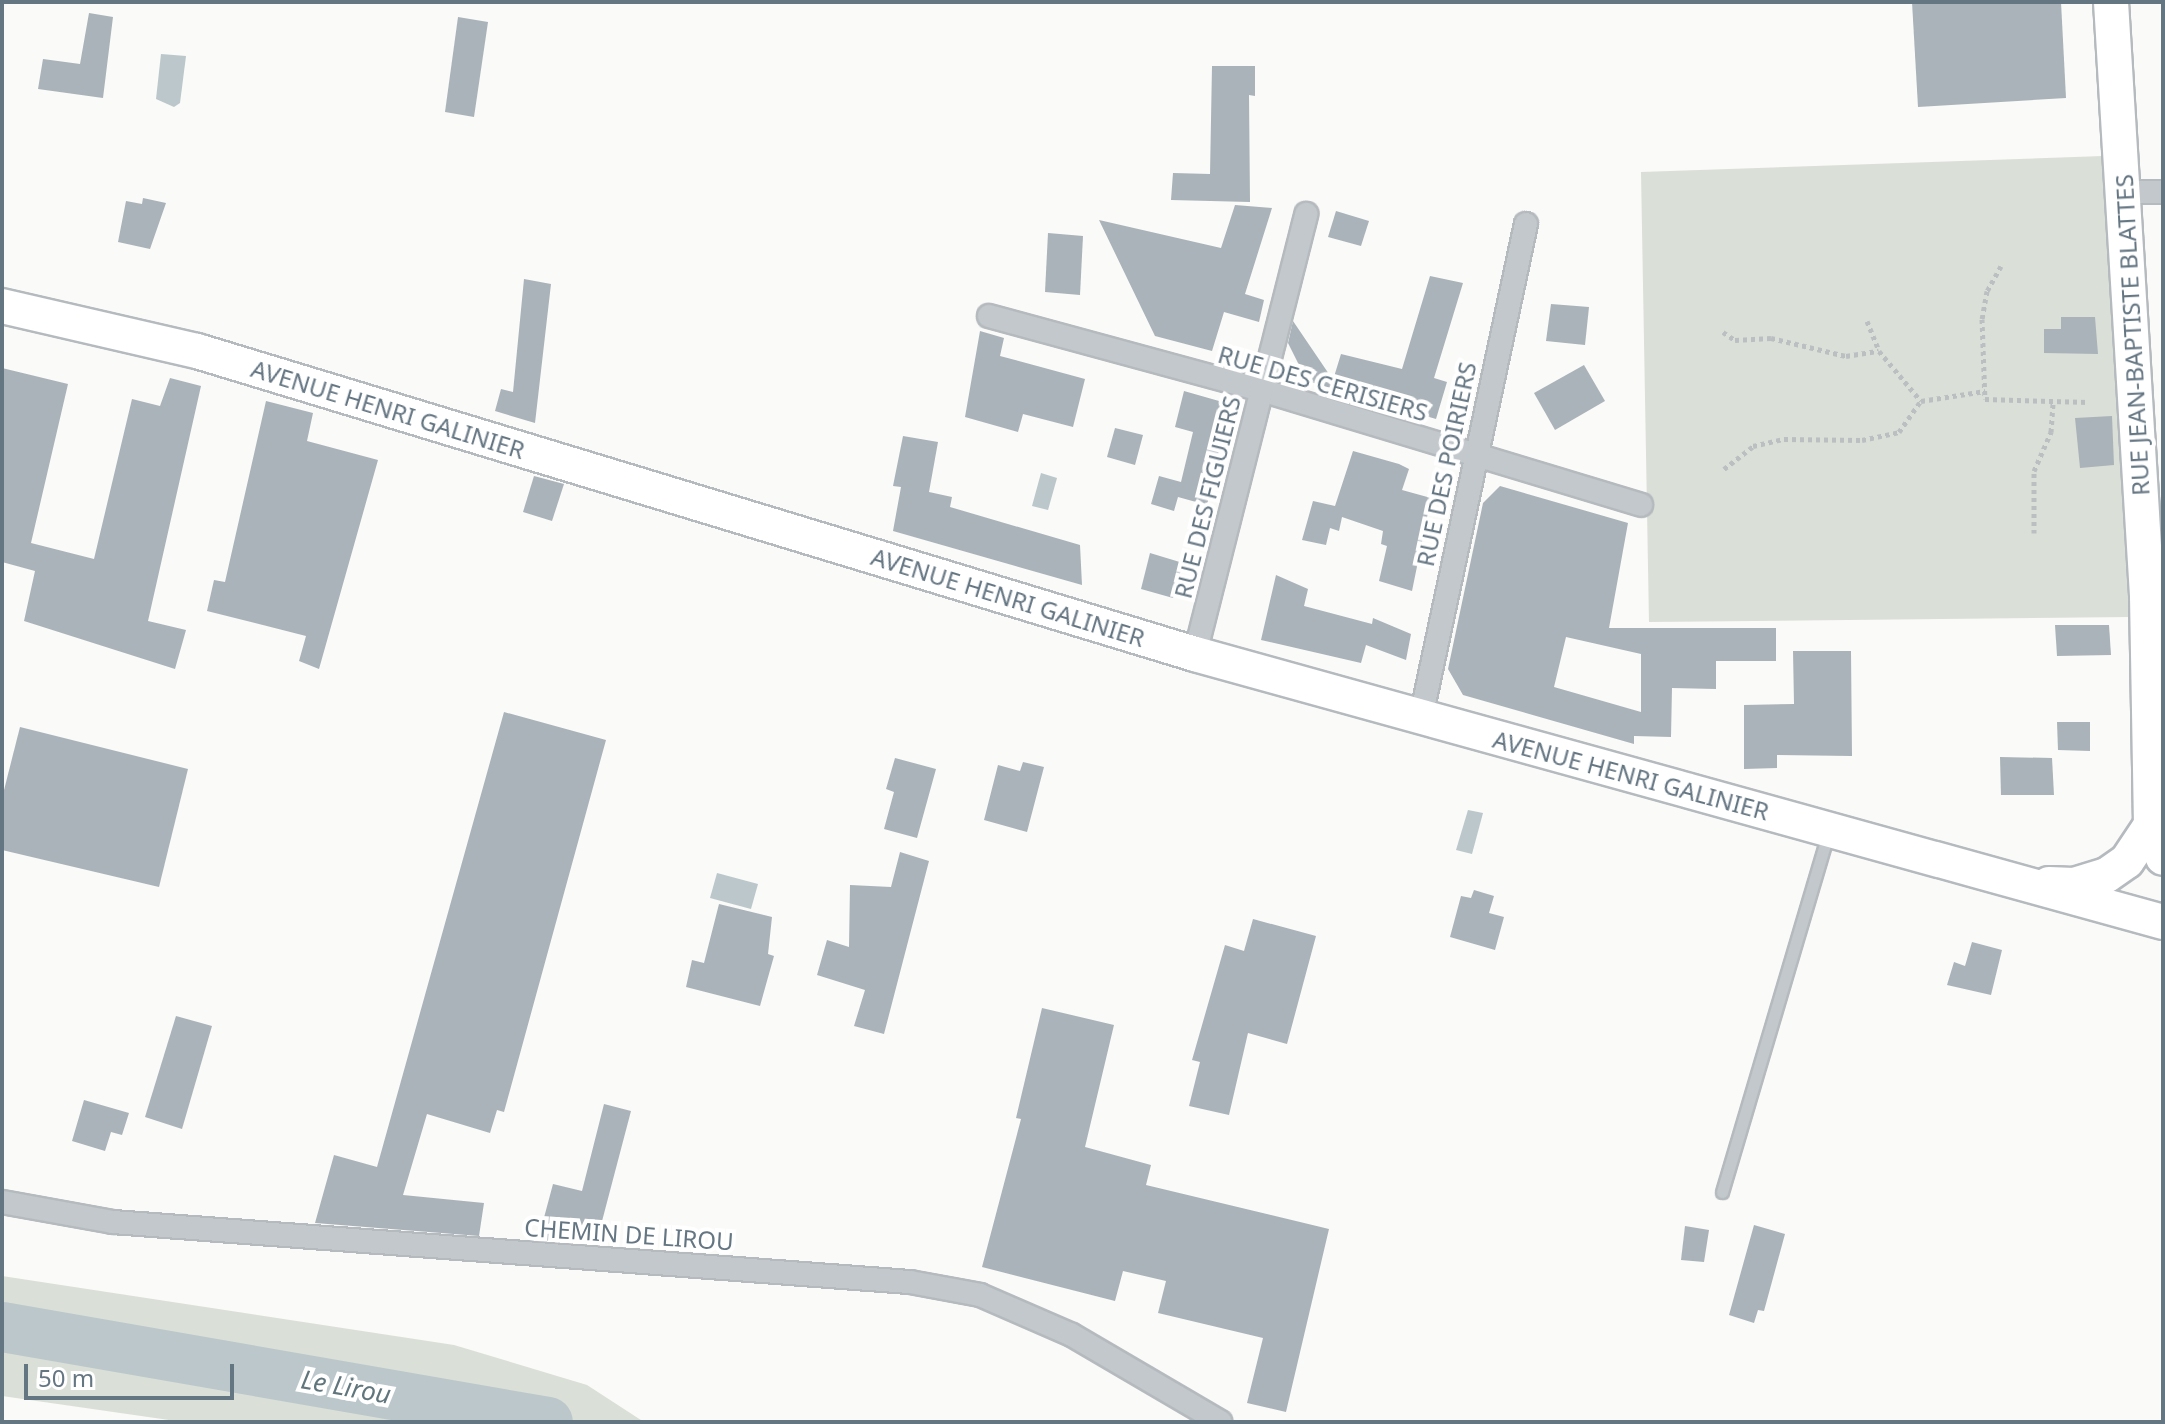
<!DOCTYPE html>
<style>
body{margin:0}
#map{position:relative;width:2165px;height:1424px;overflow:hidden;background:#fafaf8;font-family:"Noto Sans",sans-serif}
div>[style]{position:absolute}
.green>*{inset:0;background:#dadfd7}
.water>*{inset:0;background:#bbc7cb}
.river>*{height:50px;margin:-25px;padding:0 25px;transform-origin:25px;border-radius:25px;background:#bbc7cb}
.building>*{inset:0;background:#aab3b9}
.path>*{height:5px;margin-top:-2.5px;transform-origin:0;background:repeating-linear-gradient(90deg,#bbbfc2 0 4px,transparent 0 8px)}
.roads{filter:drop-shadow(2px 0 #b5babe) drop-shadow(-2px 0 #b5babe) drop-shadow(0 2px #b5babe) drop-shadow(0 -2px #b5babe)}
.service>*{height:11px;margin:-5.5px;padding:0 5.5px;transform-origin:5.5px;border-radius:5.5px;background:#c3c8cc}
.minor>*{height:22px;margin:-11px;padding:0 11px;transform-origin:11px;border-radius:11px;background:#c3c8cc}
.primary>*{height:34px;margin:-17px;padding:0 17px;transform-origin:17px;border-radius:17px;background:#fff}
span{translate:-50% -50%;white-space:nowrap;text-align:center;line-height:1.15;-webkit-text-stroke:8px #fff;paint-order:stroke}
.street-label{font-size:24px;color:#657683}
.water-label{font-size:26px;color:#60757c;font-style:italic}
.frame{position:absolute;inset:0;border:4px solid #657683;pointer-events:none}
.scale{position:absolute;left:24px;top:1364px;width:210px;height:36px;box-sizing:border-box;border:4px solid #657683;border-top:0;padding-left:10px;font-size:24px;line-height:28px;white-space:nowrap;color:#657683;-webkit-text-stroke:6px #fff;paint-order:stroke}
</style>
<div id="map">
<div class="green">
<i style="clip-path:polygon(2103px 156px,2129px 617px,1649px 622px,1641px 172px)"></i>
<i style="clip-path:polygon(2px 1276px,454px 1345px,587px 1385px,644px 1422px,183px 1422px,2px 1396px)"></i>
</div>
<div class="water">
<i style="clip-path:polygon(161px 54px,186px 56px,180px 103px,174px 107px,156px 99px)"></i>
<i style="clip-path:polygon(1041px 473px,1057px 478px,1048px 510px,1032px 506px)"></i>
<i style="clip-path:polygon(1468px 810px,1483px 813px,1472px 854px,1456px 850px)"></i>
<i style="clip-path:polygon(717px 873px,758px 884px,751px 909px,710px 898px)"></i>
</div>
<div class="river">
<i style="left:2px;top:1327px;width:554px;rotate:9.87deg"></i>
</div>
<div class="building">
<i style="clip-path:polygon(1912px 2px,2061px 2px,2066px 98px,1918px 107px)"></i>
<i style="clip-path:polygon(89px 13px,113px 17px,103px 98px,38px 89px,43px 59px,80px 64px)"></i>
<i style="clip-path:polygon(458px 17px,488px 22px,474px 117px,445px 112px)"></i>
<i style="clip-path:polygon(1212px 66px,1255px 66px,1255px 96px,1249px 95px,1250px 202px,1171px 200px,1173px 173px,1210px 174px)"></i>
<i style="clip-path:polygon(143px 198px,166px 203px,150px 249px,118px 242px,126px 201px,142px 204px)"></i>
<i style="clip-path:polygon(1235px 205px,1272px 208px,1245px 294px,1264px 300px,1259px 322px,1224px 312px,1212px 351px,1155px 336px,1099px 220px,1221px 248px)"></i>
<i style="clip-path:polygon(1336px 211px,1369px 221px,1361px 246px,1328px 237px)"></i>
<i style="clip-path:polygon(1048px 233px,1083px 236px,1080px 295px,1045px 292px)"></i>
<i style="clip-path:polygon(1430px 276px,1463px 283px,1434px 378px,1447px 382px,1436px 419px,1307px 381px,1288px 343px,1293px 321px,1333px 380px,1341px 354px,1402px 369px)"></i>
<i style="clip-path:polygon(524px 279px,551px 284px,535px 423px,495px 411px,501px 389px,513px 392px)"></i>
<i style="clip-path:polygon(1551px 304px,1589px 307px,1585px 345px,1546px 341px)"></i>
<i style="clip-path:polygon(2061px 317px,2095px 317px,2098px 354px,2044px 353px,2044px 329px,2061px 329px)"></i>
<i style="clip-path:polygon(980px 331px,1004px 338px,1000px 356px,1085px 379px,1073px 427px,1023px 414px,1018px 432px,965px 417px)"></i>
<i style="clip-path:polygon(1584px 365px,1605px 401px,1555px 430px,1534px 393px)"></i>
<i style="clip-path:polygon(2px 368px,68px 384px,31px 543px,94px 559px,132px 399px,160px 406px,170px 378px,201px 386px,148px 621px,186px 630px,175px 669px,24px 621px,35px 571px,2px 562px)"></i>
<i style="clip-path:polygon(1184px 391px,1219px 401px,1231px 423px,1226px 442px,1221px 441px,1207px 505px,1178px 497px,1174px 511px,1151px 504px,1159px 476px,1181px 482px,1193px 432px,1175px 427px)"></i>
<i style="clip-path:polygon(266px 401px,313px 413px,307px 441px,378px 460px,319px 669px,299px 661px,306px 636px,207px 611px,214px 580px,225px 582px)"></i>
<i style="clip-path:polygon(2112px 416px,2114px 465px,2080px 468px,2075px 418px)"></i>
<i style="clip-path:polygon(1115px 428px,1143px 435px,1135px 465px,1107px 457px)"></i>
<i style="clip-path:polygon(903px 436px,938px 442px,929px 492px,952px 497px,950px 507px,1080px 545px,1082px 585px,893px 531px,901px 487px,893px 486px)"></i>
<i style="clip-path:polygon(1353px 451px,1399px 464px,1409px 469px,1402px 490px,1431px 498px,1412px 591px,1379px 581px,1387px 546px,1381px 544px,1383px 531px,1342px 517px,1339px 531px,1330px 528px,1326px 545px,1302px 540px,1313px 501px,1335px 506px)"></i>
<i style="clip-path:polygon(534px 476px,564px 484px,552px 521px,523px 512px)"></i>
<i style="clip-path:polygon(evenodd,1500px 486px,1628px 523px,1609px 628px,1776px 628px,1776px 661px,1716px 661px,1716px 689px,1672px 688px,1671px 737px,1634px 736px,1634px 744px,1463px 695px,1448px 669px,1483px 503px,1500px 486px,1566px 637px,1641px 654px,1641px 712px,1554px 687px,1566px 637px)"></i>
<i style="clip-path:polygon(1150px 553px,1183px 563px,1173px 598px,1141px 589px)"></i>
<i style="clip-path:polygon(1276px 575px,1308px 589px,1304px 606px,1372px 624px,1373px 618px,1411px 634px,1406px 660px,1366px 645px,1361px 663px,1261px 640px)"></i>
<i style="clip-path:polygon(2055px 625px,2109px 625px,2111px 655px,2057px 656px)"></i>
<i style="clip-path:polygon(1793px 651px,1851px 651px,1852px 756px,1777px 755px,1777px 768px,1744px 769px,1744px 705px,1794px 704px)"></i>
<i style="clip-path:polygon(504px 712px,606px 740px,504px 1112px,497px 1110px,490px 1133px,427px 1114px,403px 1195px,484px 1203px,479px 1236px,315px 1223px,334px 1155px,377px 1167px)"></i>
<i style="clip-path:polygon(2057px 722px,2090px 722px,2090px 751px,2058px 750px)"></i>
<i style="clip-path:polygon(20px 727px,188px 769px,159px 887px,2px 850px,2px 798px)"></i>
<i style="clip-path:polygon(2000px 757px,2052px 758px,2054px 795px,2001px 795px)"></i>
<i style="clip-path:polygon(895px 758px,936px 769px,917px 838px,884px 829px,894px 792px,886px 789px)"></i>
<i style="clip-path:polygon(1023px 762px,1044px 767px,1027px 832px,984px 820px,998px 765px,1020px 771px)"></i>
<i style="clip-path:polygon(900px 852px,929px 861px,884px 1034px,854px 1026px,865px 990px,817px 975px,827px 940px,849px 947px,850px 885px,891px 887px)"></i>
<i style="clip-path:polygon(1474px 890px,1494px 896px,1489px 913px,1504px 917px,1495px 950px,1450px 937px,1461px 896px,1471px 898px)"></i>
<i style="clip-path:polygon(719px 904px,772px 917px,768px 954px,774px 956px,760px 1006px,686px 987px,692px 960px,704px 963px)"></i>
<i style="clip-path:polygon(1253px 919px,1316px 936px,1287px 1044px,1248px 1033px,1229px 1115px,1189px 1106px,1200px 1062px,1192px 1060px,1225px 945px,1244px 951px)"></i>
<i style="clip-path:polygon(1972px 942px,2002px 950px,1991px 995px,1947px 985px,1954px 962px,1965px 966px)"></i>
<i style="clip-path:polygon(1042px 1008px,1114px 1025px,1085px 1147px,1151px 1165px,1146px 1185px,1329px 1229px,1286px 1412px,1247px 1403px,1263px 1338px,1158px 1313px,1166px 1281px,1123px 1271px,1115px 1301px,982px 1267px,1021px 1119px,1016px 1118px)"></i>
<i style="clip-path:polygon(176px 1016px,212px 1026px,182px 1129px,145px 1117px)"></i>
<i style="clip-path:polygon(84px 1100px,129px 1113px,122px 1135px,111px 1132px,105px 1151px,72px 1141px)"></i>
<i style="clip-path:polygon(604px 1104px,631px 1111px,596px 1244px,538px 1240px,553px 1184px,582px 1191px)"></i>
<i style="clip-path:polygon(1754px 1225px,1785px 1234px,1764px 1311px,1758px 1310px,1754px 1323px,1729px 1315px)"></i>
<i style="clip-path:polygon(1685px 1226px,1709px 1230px,1704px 1262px,1681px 1260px)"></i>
</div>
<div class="path">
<i style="left:2001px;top:266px;width:29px;rotate:119deg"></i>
<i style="left:1987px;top:291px;width:28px;rotate:100deg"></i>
<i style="left:1982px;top:319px;width:80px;rotate:87.9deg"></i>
<i style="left:1985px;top:399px;width:104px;rotate:1.7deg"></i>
<i style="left:1867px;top:321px;width:32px;rotate:68deg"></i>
<i style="left:1879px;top:351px;width:65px;rotate:50deg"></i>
<i style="left:1921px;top:401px;width:65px;rotate:-8.9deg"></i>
<i style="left:1723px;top:332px;width:14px;rotate:34deg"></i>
<i style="left:1735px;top:340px;width:36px;rotate:-3deg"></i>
<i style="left:1771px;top:338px;width:77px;rotate:13.5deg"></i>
<i style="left:1846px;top:356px;width:33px;rotate:-9deg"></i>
<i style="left:1724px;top:469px;width:37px;rotate:-38deg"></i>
<i style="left:1753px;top:446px;width:32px;rotate:-13deg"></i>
<i style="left:1784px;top:439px;width:78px;rotate:0.7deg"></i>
<i style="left:1862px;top:440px;width:38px;rotate:-12deg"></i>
<i style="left:1899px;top:432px;width:38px;rotate:-55deg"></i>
<i style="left:2034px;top:533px;width:62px;rotate:-90deg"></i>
<i style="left:2034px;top:471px;width:43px;rotate:-66.4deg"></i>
<i style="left:2051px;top:432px;width:30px;rotate:-86deg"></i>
</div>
<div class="roads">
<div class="service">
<i style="left:1722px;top:1192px;width:373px;rotate:-73.5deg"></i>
</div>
<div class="minor">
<i style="left:2124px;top:192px;width:39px"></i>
<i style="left:989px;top:316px;width:282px;rotate:15.2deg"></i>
<i style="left:1261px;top:390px;width:397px;rotate:16.8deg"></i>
<i style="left:1195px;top:654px;width:454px;rotate:-75.8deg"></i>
<i style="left:1421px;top:717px;width:504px;rotate:-77.98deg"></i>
<i style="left:2px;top:1202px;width:113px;rotate:10.2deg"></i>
<i style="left:113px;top:1222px;width:799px;rotate:4.31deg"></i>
<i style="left:910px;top:1282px;width:71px;rotate:10.5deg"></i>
<i style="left:980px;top:1295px;width:100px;rotate:23.5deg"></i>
<i style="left:1072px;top:1335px;width:172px;rotate:30.4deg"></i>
</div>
<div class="primary">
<i style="left:2111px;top:2px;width:595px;rotate:86.53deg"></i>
<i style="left:2147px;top:596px;width:229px;rotate:89deg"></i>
<i style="left:2151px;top:825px;width:35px;rotate:70deg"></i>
<i style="left:2px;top:306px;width:200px;rotate:13deg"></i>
<i style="left:197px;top:351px;width:1043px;rotate:16.89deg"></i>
<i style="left:1195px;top:654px;width:1004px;rotate:15.48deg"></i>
<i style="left:2049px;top:884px;width:25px;rotate:2deg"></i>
<i style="left:2074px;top:885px;width:34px;rotate:-17deg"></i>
<i style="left:2107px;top:875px;width:24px;rotate:-35deg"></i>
<i style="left:2127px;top:861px;width:43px;rotate:-56.3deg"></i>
</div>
</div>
<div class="street-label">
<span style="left:2132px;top:335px;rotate:-93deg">RUE JEAN-BAPTISTE BLATTES</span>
<span style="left:1323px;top:383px;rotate:16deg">RUE DES CERISIERS</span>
<span style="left:388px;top:409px;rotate:17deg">AVENUE HENRI GALINIER</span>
<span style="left:1446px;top:464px;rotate:-78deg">RUE DES POIRIERS</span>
<span style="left:1207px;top:497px;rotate:-76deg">RUE DES FIGUIERS</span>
<span style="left:1008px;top:597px;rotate:17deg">AVENUE HENRI GALINIER</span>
<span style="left:1631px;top:775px;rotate:15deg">AVENUE HENRI GALINIER</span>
<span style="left:629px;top:1234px;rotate:4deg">CHEMIN DE LIROU</span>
</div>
<div class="water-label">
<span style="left:346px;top:1387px;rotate:10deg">Le Lirou</span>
</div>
<div class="frame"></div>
<div class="scale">50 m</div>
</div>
